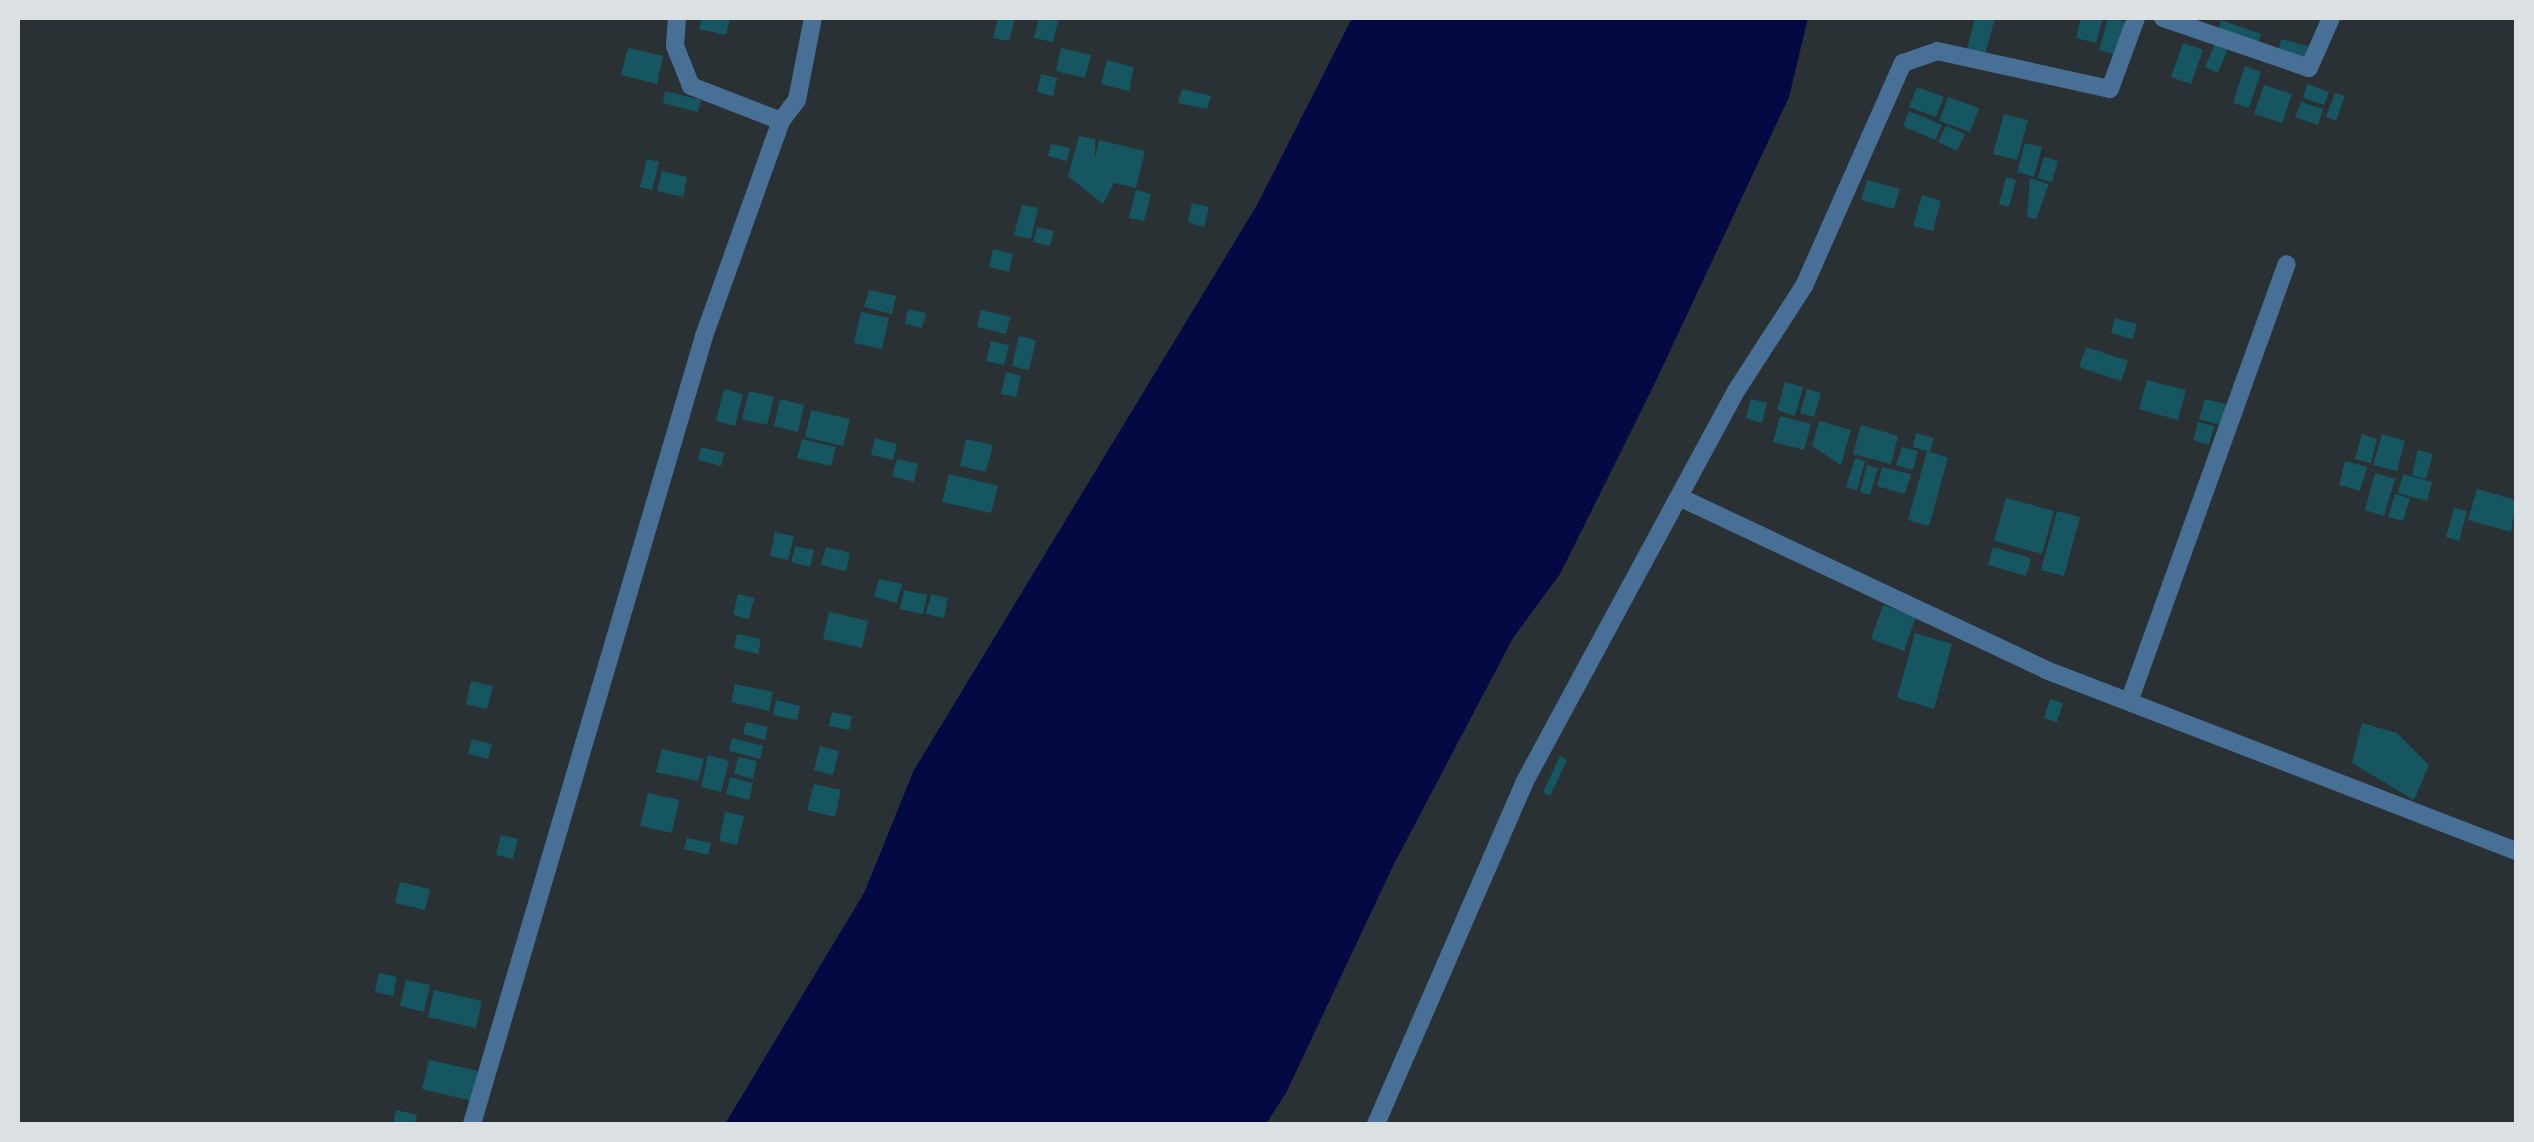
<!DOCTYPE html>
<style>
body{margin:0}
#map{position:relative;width:2534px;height:1142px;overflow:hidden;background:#2a3135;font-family:"IBM Plex Sans",sans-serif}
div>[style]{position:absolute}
.water>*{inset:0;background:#040843}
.building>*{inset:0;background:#155660}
.minor>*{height:18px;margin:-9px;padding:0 9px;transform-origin:9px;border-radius:9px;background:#487096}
span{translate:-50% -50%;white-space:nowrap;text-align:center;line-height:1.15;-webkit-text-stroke:9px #2a3135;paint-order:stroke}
.frame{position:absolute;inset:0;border:20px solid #dbe0e2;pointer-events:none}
</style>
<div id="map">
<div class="water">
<i style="clip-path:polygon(1352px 18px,1808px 18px,1789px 97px,1654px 385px,1560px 574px,1513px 638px,1394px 864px,1286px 1093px,1266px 1124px,725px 1124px,864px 893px,914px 770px,1257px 205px)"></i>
</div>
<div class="building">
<i style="clip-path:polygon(702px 18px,730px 18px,726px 35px,699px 29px)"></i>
<i style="clip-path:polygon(998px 18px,1015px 18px,1009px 41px,993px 38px)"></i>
<i style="clip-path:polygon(1039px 18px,1058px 21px,1053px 42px,1034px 38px)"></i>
<i style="clip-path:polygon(1975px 18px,1995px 18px,1985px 54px,1967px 49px)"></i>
<i style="clip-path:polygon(2081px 18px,2103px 18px,2096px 43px,2076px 38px)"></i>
<i style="clip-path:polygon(2108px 18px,2126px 22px,2117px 55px,2099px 50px)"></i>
<i style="clip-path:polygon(2221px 20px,2261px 34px,2257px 47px,2217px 33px)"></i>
<i style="clip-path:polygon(2281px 39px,2308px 46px,2305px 59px,2278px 52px)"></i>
<i style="clip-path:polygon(2216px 41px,2229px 46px,2218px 73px,2205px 67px)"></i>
<i style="clip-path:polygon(2183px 43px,2203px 50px,2191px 84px,2171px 77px)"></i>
<i style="clip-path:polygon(628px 48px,663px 56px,657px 84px,621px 75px)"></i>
<i style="clip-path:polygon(1061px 48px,1091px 55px,1085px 78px,1056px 71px)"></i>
<i style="clip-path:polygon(1107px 60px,1134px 67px,1129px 91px,1101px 84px)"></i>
<i style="clip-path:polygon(2245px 66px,2261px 72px,2249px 108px,2233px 103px)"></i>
<i style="clip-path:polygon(1041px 74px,1057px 78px,1053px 96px,1037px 92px)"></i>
<i style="clip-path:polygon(2307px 84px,2329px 92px,2324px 105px,2303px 98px)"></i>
<i style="clip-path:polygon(2264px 85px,2292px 94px,2282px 123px,2254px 114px)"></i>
<i style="clip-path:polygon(1917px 87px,1944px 97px,1936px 117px,1909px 107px)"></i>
<i style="clip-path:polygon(1182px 89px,1211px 96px,1207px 109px,1178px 103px)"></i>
<i style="clip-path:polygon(665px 91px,701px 100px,698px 112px,663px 103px)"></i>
<i style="clip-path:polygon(2335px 93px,2345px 96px,2336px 121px,2326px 117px)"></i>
<i style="clip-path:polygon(1948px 97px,1979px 108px,1970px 132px,1939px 121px)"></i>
<i style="clip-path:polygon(2301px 102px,2323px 109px,2318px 125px,2295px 117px)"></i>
<i style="clip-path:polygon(1909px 111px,1942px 125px,1935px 140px,1903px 126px)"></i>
<i style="clip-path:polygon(2004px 114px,2028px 120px,2017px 160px,1993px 154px)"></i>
<i style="clip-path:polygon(1946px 126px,1965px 134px,1957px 151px,1938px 142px)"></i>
<i style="clip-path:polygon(1079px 136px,1095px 139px,1095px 158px,1099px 140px,1145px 151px,1136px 188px,1114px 183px,1103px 204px,1068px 176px)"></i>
<i style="clip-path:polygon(2025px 143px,2042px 147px,2034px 177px,2017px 172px)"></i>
<i style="clip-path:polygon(1051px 144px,1070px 148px,1067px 161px,1048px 156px)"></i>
<i style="clip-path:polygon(2044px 157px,2058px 161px,2052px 182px,2038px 178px)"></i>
<i style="clip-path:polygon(647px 159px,659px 162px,652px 190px,640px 187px)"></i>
<i style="clip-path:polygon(662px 171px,687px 177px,683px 197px,657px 191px)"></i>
<i style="clip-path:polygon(2006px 177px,2016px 180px,2009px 207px,1999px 204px)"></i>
<i style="clip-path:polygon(2030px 178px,2049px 184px,2036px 219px,2027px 217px)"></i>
<i style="clip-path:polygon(1867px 180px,1900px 189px,1894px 209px,1861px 200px)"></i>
<i style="clip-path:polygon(1136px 190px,1151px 194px,1144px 221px,1129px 218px)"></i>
<i style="clip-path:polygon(1922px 195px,1941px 201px,1933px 231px,1913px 226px)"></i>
<i style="clip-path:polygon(1192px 203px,1209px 207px,1204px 227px,1188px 222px)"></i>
<i style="clip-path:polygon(1022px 205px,1038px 208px,1031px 239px,1014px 235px)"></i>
<i style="clip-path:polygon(1037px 227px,1054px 231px,1050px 246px,1033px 242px)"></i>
<i style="clip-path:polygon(993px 249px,1013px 254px,1009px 272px,989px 267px)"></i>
<i style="clip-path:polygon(869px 290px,896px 296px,892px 314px,864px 307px)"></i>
<i style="clip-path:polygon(908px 309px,926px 313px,922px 328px,905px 324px)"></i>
<i style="clip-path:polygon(981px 310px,1010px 317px,1006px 334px,977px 327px)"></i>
<i style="clip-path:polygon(861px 312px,889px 318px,882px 349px,854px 343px)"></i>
<i style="clip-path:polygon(2115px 318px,2137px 324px,2133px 339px,2111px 333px)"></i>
<i style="clip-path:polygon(1019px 336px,1036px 340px,1029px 370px,1012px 366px)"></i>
<i style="clip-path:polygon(991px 341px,1009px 345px,1004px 365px,986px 361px)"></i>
<i style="clip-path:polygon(2086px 347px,2128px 361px,2121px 381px,2079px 367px)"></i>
<i style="clip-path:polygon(1006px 372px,1021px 376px,1016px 397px,1001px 394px)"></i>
<i style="clip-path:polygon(2147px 380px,2186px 390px,2178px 420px,2139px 409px)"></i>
<i style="clip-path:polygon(1785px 382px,1803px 387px,1795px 416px,1777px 410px)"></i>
<i style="clip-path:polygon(724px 389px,743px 394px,735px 426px,716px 421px)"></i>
<i style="clip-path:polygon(1807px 389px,1821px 393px,1814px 417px,1800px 413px)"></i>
<i style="clip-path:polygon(749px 391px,774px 397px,767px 425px,742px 419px)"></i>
<i style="clip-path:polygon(780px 399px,804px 405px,798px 432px,774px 426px)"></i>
<i style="clip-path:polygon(1751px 399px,1767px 403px,1762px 423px,1746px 418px)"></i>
<i style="clip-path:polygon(2205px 399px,2229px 405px,2223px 426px,2199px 419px)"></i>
<i style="clip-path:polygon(811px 410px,850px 419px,843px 446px,805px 437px)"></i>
<i style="clip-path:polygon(1780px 416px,1811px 424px,1804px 450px,1773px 442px)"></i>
<i style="clip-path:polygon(1819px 421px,1851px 430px,1841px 465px,1812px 446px)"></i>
<i style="clip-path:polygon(2198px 422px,2214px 426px,2209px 445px,2193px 440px)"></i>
<i style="clip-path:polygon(1861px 425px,1898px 436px,1891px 464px,1853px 454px)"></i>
<i style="clip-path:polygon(1916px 433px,1934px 438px,1930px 452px,1913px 447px)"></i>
<i style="clip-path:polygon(2362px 434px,2377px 439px,2371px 463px,2355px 459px)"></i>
<i style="clip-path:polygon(2382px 434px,2405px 441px,2397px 471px,2373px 465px)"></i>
<i style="clip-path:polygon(875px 438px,897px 444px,893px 460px,871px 455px)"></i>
<i style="clip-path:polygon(802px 439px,836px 447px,831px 466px,797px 458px)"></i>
<i style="clip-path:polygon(966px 439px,993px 445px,986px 472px,960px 466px)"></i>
<i style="clip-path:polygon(701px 447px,724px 453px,721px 466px,698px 460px)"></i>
<i style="clip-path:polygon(1902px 447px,1918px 451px,1913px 470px,1896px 465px)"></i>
<i style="clip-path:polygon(2418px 450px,2433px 454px,2426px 479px,2412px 475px)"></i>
<i style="clip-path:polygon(1927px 451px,1948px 458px,1929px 526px,1908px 520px)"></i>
<i style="clip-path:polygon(1855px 458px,1865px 461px,1857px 490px,1846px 487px)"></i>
<i style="clip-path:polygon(897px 459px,918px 464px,914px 482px,892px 476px)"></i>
<i style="clip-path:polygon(2345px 461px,2367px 467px,2360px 491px,2339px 485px)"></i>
<i style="clip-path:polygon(1867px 465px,1878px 468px,1870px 495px,1860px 492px)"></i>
<i style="clip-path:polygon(1882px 467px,1911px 474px,1905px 494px,1877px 486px)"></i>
<i style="clip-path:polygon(2375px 473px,2395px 479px,2384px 516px,2365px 510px)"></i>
<i style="clip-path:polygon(949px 474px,998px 486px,991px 513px,942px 502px)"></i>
<i style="clip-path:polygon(2403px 474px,2432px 482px,2427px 501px,2398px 493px)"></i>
<i style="clip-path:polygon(2477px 489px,2516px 500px,2511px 532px,2468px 520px)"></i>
<i style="clip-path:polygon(2395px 494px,2410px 498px,2403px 521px,2388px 517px)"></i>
<i style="clip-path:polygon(2006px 498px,2054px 511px,2042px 554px,1994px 541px)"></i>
<i style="clip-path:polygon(2454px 508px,2467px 511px,2459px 541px,2446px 537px)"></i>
<i style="clip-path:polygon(2057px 511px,2080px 517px,2064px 576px,2041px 570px)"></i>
<i style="clip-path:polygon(775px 532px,794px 536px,788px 560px,770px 556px)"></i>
<i style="clip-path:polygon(795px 546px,814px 550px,810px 567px,791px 562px)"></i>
<i style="clip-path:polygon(826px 547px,850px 553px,846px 571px,821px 565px)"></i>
<i style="clip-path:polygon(1993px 547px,2031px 558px,2026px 576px,1988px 565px)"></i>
<i style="clip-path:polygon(879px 579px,902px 584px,897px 603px,874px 597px)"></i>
<i style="clip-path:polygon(904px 590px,927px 595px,923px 614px,900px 609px)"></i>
<i style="clip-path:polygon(738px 594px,754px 598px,749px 619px,733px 615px)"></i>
<i style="clip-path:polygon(931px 594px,948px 598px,944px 618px,926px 614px)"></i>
<i style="clip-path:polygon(1883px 605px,1916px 617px,1904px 651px,1871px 639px)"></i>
<i style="clip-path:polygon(829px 612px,868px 621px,862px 648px,823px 639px)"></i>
<i style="clip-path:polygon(1915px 633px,1952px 644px,1934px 709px,1897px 698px)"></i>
<i style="clip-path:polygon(737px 634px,761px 639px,758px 654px,734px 648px)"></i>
<i style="clip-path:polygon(471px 681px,493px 686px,487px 709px,466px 704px)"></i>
<i style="clip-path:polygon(735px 684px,773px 692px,769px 711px,731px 702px)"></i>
<i style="clip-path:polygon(2050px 699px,2063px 703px,2057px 722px,2044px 718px)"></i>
<i style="clip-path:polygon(776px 700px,800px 706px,797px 720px,773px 715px)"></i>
<i style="clip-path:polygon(832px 712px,852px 716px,849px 730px,829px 726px)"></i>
<i style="clip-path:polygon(746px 722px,768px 727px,765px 740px,743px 734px)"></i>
<i style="clip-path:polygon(2362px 723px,2397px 733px,2429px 765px,2414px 800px,2352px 763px)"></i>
<i style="clip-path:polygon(732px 738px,763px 746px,760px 759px,729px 751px)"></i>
<i style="clip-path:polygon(472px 739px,492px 744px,488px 759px,468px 754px)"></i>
<i style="clip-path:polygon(820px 746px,839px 751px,833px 775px,814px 770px)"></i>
<i style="clip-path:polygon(662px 749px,704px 759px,698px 781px,656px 772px)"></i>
<i style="clip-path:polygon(708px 755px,729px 761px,721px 792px,701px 787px)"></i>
<i style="clip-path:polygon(1560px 756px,1567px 760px,1550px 796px,1543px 792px)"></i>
<i style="clip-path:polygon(738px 757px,757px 761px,753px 779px,734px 774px)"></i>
<i style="clip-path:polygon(730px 777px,753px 783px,749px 800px,726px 794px)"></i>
<i style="clip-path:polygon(814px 784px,841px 790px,835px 817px,807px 810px)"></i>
<i style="clip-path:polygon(648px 793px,679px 800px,672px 833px,640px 826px)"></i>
<i style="clip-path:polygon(725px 812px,744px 816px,737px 845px,719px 841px)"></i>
<i style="clip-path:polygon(501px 835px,518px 839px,513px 859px,496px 855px)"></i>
<i style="clip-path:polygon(687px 838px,711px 843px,708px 855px,684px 849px)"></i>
<i style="clip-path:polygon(400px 882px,430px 889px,425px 910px,395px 903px)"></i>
<i style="clip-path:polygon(379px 973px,397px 977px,393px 996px,375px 992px)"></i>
<i style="clip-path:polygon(406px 980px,430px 985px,424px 1012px,400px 1006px)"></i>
<i style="clip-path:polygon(434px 990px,482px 1001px,476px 1028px,428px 1017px)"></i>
<i style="clip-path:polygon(429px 1060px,479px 1071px,472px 1101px,422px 1089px)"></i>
<i style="clip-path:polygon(396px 1110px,417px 1115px,415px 1124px,393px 1124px)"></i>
</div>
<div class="minor">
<i style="left:2163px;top:18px;width:154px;rotate:18.9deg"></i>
<i style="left:2309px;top:68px;width:55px;rotate:-66.3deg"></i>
<i style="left:781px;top:121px;width:26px;rotate:-53deg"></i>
<i style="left:797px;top:100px;width:84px;rotate:-79deg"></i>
<i style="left:1679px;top:497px;width:406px;rotate:25.2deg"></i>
<i style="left:2046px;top:670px;width:504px;rotate:21.06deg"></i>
<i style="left:2130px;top:699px;width:462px;rotate:-70.2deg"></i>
<i style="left:472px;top:1124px;width:821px;rotate:-73.59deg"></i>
<i style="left:704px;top:336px;width:228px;rotate:-70.3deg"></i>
<i style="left:781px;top:121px;width:97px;rotate:-158.7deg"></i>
<i style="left:691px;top:86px;width:43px;rotate:-111.8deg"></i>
<i style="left:675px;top:46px;width:28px;rotate:-86deg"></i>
<i style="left:1376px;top:1124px;width:372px;rotate:-66.5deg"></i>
<i style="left:1524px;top:783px;width:446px;rotate:-61.6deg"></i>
<i style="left:1736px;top:391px;width:125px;rotate:-57.1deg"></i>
<i style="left:1804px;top:286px;width:244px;rotate:-66.1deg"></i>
<i style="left:1903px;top:63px;width:36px;rotate:-19deg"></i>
<i style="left:1937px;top:51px;width:177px;rotate:12.4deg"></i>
<i style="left:2110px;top:89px;width:76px;rotate:-69.9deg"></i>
</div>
<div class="frame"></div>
</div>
